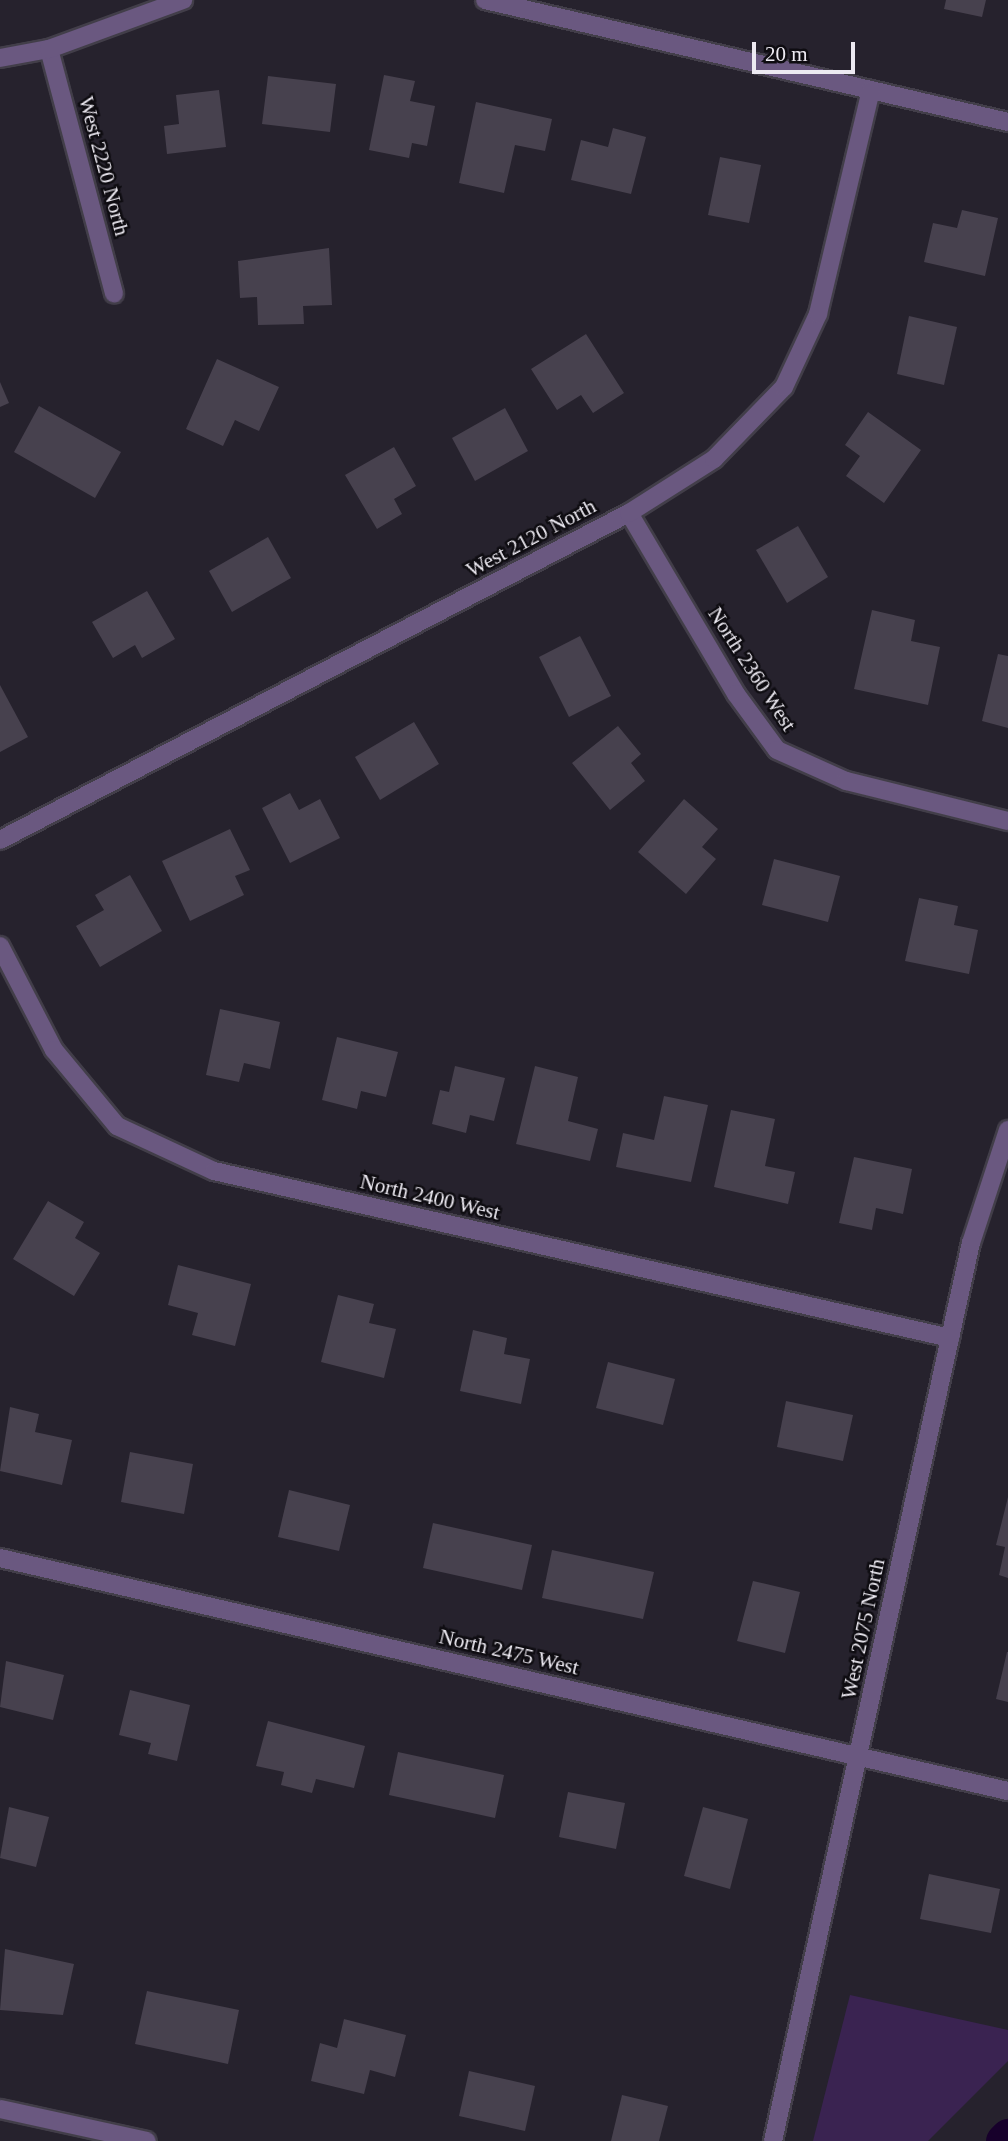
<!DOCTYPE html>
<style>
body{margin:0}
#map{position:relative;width:1008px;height:2141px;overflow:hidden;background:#26222d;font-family:"Times New Roman",serif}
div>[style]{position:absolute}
.green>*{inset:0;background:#3a2351}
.canal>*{height:37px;margin:-18.5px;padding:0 18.5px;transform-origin:18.5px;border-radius:18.5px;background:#17002b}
.building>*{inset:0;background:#47414e}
.roads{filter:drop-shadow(2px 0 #423e49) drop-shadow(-2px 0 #423e49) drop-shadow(0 2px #423e49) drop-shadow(0 -2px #423e49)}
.minor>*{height:18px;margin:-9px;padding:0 9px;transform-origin:9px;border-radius:9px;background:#6a5880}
span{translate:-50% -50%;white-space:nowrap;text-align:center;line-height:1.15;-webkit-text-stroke:5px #0e0c11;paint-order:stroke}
.street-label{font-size:21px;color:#edeaf2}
.scale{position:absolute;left:752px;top:42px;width:103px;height:32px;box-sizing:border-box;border:4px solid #edeaf2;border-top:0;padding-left:9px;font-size:21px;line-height:24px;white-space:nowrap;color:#edeaf2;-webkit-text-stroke:5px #0e0c11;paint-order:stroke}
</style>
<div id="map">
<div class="green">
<i style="clip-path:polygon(850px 1995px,1008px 2030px,1008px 2061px,928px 2141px,813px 2141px)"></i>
</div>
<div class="canal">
<i style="left:1004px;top:2141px;width:6px;rotate:-45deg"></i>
</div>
<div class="building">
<i style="clip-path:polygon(946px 0,986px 0,982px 17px,944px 9px)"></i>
<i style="clip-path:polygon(384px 75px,415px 81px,410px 101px,435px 106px,427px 146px,412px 143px,409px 158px,369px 150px)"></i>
<i style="clip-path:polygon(268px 76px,336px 84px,330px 132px,262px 124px)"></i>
<i style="clip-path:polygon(219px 90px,226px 147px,167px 154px,164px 126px,179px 124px,176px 95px)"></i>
<i style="clip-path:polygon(476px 102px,552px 119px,545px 151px,515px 145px,504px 193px,459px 183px)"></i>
<i style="clip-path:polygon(613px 128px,646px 137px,631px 194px,571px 180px,581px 140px,608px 147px)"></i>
<i style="clip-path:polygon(720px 157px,761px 165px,749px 223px,708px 215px)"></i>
<i style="clip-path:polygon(962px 210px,998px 218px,985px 276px,924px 262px,933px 223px,957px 228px)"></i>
<i style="clip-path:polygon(329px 248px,332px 305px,303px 306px,304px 324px,258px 325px,257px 297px,240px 298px,238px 261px)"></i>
<i style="clip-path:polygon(909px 316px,957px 327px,944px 385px,897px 374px)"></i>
<i style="clip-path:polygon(586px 334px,624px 393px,593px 413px,581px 395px,557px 410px,531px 369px)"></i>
<i style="clip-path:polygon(217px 359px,279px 387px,259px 431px,235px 420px,223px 446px,186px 429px)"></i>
<i style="clip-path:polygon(0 382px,9px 403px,0 407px)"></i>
<i style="clip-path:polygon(39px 406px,121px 452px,95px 498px,14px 452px)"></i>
<i style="clip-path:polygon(505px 408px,528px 451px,475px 481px,452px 438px)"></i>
<i style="clip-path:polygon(868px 412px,921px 450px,884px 503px,846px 476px,860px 456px,845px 445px)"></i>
<i style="clip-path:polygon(394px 447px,416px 486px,394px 499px,402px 514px,377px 529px,345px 475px)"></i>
<i style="clip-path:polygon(798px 526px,828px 577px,787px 603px,756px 550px)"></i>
<i style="clip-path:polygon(268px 537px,291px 578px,232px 612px,209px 571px)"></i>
<i style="clip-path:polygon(147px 591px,175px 639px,142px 658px,135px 645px,113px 658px,92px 622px)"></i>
<i style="clip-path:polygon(872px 610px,915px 620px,911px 641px,940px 647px,928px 705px,854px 689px)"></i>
<i style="clip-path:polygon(580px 636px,611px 696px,569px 717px,539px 657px)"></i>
<i style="clip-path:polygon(998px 654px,1008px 656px,1008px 728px,982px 721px)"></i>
<i style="clip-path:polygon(0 685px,28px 737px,0 752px)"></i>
<i style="clip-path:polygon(414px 722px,439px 764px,380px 800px,355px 757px)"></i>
<i style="clip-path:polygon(618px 726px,641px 754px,631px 763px,645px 781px,610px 810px,572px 763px)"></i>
<i style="clip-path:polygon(290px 793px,299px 810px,320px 799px,340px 838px,290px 863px,262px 808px)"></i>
<i style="clip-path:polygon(684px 799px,718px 829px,702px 847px,716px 859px,686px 894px,638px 852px)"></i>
<i style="clip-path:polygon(230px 829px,250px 870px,235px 876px,244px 895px,190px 921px,162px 861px)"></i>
<i style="clip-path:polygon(774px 859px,840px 876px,828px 922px,762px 905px)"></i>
<i style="clip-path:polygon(130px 875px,162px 931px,100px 967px,76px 926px,104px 910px,95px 895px)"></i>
<i style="clip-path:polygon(919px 898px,958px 906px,954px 925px,978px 930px,969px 974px,905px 961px)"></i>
<i style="clip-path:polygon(220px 1009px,280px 1022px,270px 1069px,244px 1063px,239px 1082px,206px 1075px)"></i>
<i style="clip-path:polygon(337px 1037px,398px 1052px,386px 1097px,361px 1091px,357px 1109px,322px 1100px)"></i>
<i style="clip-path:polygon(455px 1066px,505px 1078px,494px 1121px,470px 1115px,466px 1133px,432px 1124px,440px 1090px,449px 1092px)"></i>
<i style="clip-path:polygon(535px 1066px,578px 1077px,568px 1121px,598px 1129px,590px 1161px,516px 1144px)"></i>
<i style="clip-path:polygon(664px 1096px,708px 1105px,691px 1182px,616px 1167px,623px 1133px,654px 1140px)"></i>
<i style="clip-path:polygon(731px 1110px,775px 1119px,765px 1166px,795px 1172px,788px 1204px,714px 1187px)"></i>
<i style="clip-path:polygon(854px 1157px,912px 1169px,903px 1214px,876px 1208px,872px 1230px,839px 1223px)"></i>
<i style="clip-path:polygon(48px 1201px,84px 1222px,75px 1238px,100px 1253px,74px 1296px,13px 1259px)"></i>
<i style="clip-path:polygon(178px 1265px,251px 1284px,235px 1346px,192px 1335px,198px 1313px,168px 1305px)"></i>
<i style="clip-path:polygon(338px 1295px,374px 1304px,369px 1323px,396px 1329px,384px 1378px,321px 1362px)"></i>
<i style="clip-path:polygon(473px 1330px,507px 1338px,504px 1354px,530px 1359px,521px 1404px,460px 1391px)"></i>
<i style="clip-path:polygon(608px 1362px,675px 1379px,663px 1425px,596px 1408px)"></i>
<i style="clip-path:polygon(786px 1401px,853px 1415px,843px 1461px,777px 1447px)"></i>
<i style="clip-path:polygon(10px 1407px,39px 1414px,35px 1432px,72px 1440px,62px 1485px,0 1471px)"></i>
<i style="clip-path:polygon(130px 1452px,193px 1464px,184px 1514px,121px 1502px)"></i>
<i style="clip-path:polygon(289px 1490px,350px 1505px,339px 1551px,278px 1537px)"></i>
<i style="clip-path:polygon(1008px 1497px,1008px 1578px,999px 1575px,1005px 1547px,996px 1545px)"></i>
<i style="clip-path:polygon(433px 1523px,532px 1545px,522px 1590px,423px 1568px)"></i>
<i style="clip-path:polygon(552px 1550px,654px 1572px,643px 1619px,542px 1598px)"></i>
<i style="clip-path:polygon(753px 1581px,800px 1592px,785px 1653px,737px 1641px)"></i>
<i style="clip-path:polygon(1007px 1652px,1008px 1652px,1008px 1702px,996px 1699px)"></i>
<i style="clip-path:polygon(6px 1661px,64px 1675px,53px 1720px,0 1707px)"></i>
<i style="clip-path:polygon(130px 1690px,190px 1705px,177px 1761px,148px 1754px,151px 1743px,119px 1735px)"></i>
<i style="clip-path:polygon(268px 1721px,365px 1746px,354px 1788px,316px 1779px,312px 1793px,281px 1785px,284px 1772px,256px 1766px)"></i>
<i style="clip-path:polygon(398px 1752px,504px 1775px,495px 1818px,389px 1795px)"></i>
<i style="clip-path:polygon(568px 1792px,625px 1803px,616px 1849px,559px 1837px)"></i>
<i style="clip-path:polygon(9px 1807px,49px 1817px,36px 1867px,0 1858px)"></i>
<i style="clip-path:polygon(703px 1807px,748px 1819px,730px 1889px,684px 1876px)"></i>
<i style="clip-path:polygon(929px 1874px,1000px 1889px,991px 1933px,920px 1919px)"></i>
<i style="clip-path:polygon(5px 1949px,74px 1964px,63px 2015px,0 2010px)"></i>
<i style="clip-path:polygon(147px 1991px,239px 2010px,228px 2064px,135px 2044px)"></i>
<i style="clip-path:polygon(344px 2019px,406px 2035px,395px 2077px,370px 2070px,364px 2094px,311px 2081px,320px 2043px,337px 2048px)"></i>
<i style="clip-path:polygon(469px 2071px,535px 2086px,525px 2131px,459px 2116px)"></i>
<i style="clip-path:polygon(622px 2095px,668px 2106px,659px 2141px,611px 2141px)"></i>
</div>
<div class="roads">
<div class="minor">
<i style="left:485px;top:0;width:537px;rotate:13.13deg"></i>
<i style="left:49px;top:49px;width:253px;rotate:75.1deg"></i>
<i style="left:0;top:58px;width:50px;rotate:-10.4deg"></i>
<i style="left:49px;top:49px;width:143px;rotate:-20.1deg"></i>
<i style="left:629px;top:513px;width:210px;rotate:59.4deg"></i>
<i style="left:736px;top:694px;width:69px;rotate:53.8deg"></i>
<i style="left:777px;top:750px;width:76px;rotate:24.2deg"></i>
<i style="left:846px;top:781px;width:167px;rotate:13.9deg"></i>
<i style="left:0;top:840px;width:709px;rotate:-27.47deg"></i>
<i style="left:629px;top:513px;width:101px;rotate:-32.4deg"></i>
<i style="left:714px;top:459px;width:100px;rotate:-45.8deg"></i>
<i style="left:784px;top:387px;width:81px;rotate:-65deg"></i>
<i style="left:818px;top:314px;width:230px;rotate:-76.7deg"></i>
<i style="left:0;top:946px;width:117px;rotate:62.6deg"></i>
<i style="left:54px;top:1050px;width:99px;rotate:50.3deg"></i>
<i style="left:117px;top:1126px;width:107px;rotate:24.9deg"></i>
<i style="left:214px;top:1171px;width:755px;rotate:12.78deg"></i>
<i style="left:0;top:1558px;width:1035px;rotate:13.02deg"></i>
<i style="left:0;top:2109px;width:150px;rotate:12.3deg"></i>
<i style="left:773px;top:2141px;width:920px;rotate:-77.57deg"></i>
<i style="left:971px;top:1243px;width:119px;rotate:-71.9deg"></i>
</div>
</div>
<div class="street-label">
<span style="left:104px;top:166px;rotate:75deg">West 2220 North</span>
<span style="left:531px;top:538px;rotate:-28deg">West 2120 North</span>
<span style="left:752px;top:669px;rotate:57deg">North 2360 West</span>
<span style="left:430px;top:1197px;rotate:13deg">North 2400 West</span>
<span style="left:863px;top:1629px;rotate:-78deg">West 2075 North</span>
<span style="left:509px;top:1652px;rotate:13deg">North 2475 West</span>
</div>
<div class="scale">20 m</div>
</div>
